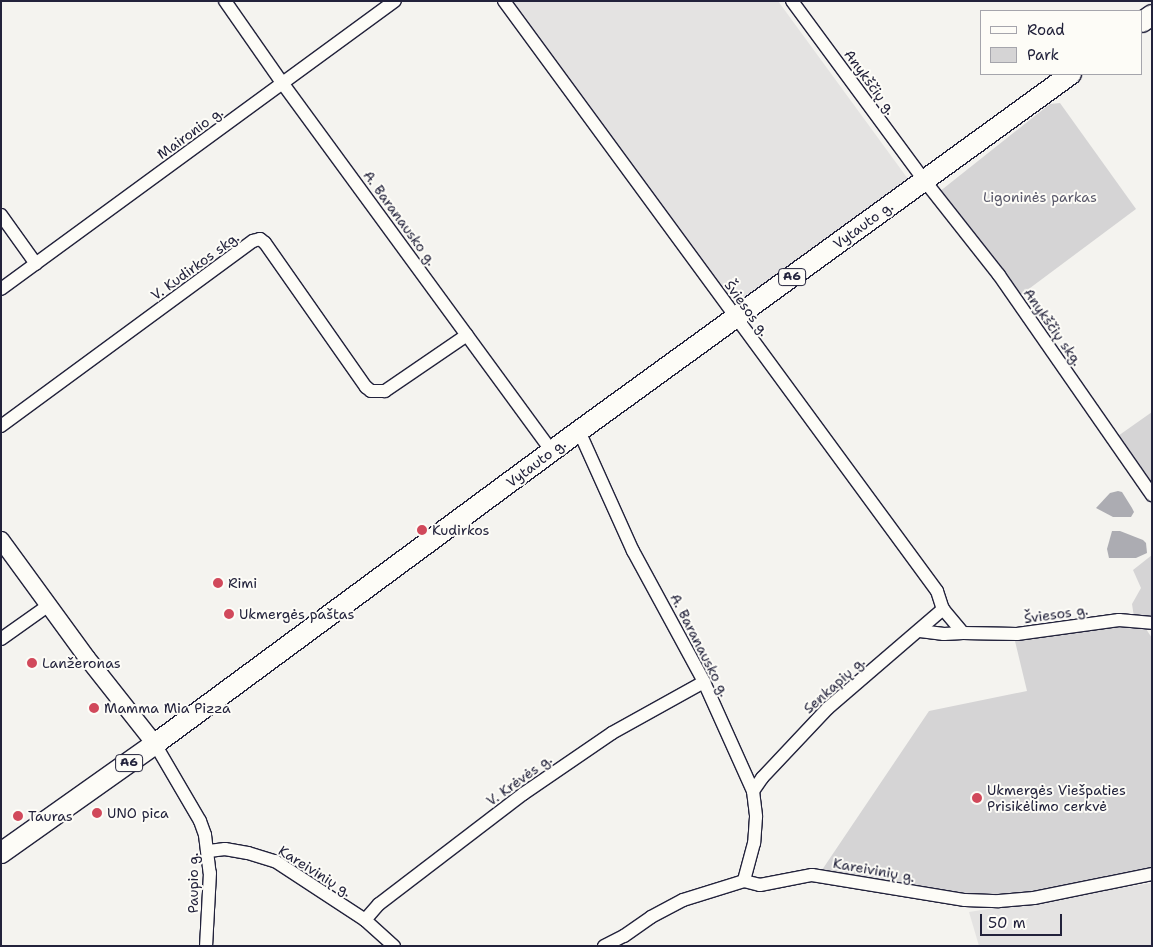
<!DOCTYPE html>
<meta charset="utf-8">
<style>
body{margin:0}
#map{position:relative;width:1153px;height:947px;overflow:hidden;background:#f4f3ef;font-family:"Shantell Sans",sans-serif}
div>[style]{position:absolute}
.built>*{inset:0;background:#e4e3e2}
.green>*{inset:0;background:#d5d4d5}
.water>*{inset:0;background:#acacb2}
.roads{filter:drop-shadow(1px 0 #22223b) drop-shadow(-1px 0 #22223b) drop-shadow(0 1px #22223b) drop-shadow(0 -1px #22223b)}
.minor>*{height:12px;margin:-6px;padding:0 6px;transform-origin:6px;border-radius:6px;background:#fdfcf7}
.tertiary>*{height:16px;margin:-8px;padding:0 8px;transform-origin:8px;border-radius:8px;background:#fdfcf7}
.primary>*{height:20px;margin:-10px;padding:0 10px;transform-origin:10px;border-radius:10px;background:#fdfcf7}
.dots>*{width:14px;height:14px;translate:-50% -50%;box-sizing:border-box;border:2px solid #fdfcf7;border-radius:50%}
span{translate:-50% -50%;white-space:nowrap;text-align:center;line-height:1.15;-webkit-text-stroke:4px #fdfcf7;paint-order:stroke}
.shield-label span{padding:1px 4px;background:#fdfcf7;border:1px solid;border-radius:4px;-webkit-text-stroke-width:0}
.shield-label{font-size:12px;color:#22223b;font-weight:700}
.street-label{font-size:14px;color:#22223b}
.park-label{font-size:14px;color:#585769}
.poi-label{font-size:14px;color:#22223b}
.left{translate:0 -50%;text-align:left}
.frame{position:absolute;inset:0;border:2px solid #22223b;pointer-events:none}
.legend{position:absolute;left:980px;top:10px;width:162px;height:65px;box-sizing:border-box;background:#fdfcf7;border:1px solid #a5a5ac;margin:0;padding:6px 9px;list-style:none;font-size:15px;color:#22223b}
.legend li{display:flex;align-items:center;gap:10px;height:25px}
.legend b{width:25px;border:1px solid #a5a5ac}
.scale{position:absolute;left:980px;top:914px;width:82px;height:22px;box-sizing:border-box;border:2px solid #22223b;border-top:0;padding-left:6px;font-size:15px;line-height:18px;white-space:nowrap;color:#22223b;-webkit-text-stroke:4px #fdfcf7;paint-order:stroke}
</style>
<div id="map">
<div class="built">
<i style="clip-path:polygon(508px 1px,778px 1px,908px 179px,734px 309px)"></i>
<i style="clip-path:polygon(1152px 883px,1152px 946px,979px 946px,969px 912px)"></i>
</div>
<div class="green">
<i style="clip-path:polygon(1060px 103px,1136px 209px,1018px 297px,939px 192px,1050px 104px)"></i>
<i style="clip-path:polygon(1152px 412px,1152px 505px,1108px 443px)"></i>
<i style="clip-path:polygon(1152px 555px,1152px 619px,1134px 617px,1132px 604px,1141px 588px,1133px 570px)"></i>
<i style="clip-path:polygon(1105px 626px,1144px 626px,1152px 638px,1152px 867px,1090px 883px,1040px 892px,997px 897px,965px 897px,822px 870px,929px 711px,1027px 691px,1014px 637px)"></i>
</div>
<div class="water">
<i style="clip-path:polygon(1118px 491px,1122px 492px,1132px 508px,1134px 512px,1131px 517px,1113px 517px,1096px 508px,1110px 493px)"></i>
<i style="clip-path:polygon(1112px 531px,1120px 531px,1143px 540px,1146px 543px,1147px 553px,1136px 558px,1109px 558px,1107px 549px)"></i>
</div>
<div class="roads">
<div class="minor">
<i style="left:225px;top:1px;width:101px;rotate:55.1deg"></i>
<i style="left:283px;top:84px;width:455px;rotate:53.8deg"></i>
<i style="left:504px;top:1px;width:732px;rotate:53.73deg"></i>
<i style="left:937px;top:591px;width:19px;rotate:72deg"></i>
<i style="left:943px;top:609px;width:31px;rotate:50deg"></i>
<i style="left:963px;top:633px;width:54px;rotate:1.1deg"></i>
<i style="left:1017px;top:634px;width:103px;rotate:-7.8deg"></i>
<i style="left:1119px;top:620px;width:33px;rotate:5deg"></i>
<i style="left:792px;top:1px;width:222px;rotate:53.6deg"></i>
<i style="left:924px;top:180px;width:121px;rotate:51.7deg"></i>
<i style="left:999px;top:275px;width:268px;rotate:55.2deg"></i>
<i style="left:1px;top:215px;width:60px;rotate:54.5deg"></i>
<i style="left:1px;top:289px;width:488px;rotate:-36.2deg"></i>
<i style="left:1px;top:426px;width:313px;rotate:-36.3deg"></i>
<i style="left:253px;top:241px;width:7px;rotate:-16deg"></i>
<i style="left:260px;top:239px;width:6px;rotate:39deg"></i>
<i style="left:265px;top:243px;width:176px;rotate:55deg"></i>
<i style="left:366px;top:387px;width:6px;rotate:39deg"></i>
<i style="left:371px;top:391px;width:14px"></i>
<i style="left:385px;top:391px;width:99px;rotate:-34.3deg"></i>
<i style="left:579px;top:431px;width:132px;rotate:65.8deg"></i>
<i style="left:633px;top:551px;width:149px;rotate:61.5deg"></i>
<i style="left:704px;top:682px;width:120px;rotate:65.8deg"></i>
<i style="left:753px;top:791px;width:26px;rotate:83deg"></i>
<i style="left:756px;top:817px;width:26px;rotate:94deg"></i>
<i style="left:754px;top:843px;width:39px;rotate:105deg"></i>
<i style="left:920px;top:631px;width:24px;rotate:7deg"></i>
<i style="left:944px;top:634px;width:19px;rotate:-3deg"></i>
<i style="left:1px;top:639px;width:59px;rotate:-35.3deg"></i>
<i style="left:155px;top:744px;width:89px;rotate:59.7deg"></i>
<i style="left:200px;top:821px;width:15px;rotate:70deg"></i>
<i style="left:205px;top:835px;width:38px;rotate:83deg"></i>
<i style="left:210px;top:873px;width:73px;rotate:93.1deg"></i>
<i style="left:753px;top:791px;width:16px;rotate:-55deg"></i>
<i style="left:762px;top:778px;width:96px;rotate:-46.7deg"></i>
<i style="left:828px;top:708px;width:152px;rotate:-40.7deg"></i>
<i style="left:209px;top:851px;width:16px;rotate:-7deg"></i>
<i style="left:225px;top:849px;width:23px;rotate:10deg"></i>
<i style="left:248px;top:853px;width:28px;rotate:17deg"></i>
<i style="left:275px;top:861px;width:108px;rotate:33.2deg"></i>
<i style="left:365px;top:920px;width:39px;rotate:42deg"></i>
<i style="left:365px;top:920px;width:21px;rotate:-49deg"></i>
<i style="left:379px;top:904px;width:181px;rotate:-37.4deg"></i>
<i style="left:523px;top:794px;width:108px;rotate:-34.4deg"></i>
<i style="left:612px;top:733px;width:105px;rotate:-29deg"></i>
<i style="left:604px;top:946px;width:22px;rotate:-27deg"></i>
<i style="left:624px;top:936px;width:33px;rotate:-35deg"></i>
<i style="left:651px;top:917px;width:36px;rotate:-28deg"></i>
<i style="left:683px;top:900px;width:64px;rotate:-17.3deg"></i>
<i style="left:744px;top:881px;width:16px;rotate:14deg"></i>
<i style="left:760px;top:885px;width:53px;rotate:-10.9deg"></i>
<i style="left:812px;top:875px;width:155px;rotate:9.3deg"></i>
<i style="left:965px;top:900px;width:34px;rotate:2deg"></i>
<i style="left:999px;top:901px;width:35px;rotate:-5deg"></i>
<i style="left:1034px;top:898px;width:120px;rotate:-11.5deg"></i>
</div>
<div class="tertiary">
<i style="left:1px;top:540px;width:146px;rotate:53.9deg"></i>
<i style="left:87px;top:658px;width:110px;rotate:51.7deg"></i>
</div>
<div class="primary">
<i style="left:1142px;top:22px;width:12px;rotate:-35deg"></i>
<i style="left:1px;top:853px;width:189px;rotate:-35.3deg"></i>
<i style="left:155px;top:744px;width:527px;rotate:-36.44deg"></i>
<i style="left:579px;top:431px;width:608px;rotate:-35.97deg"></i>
</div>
</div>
<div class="dots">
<i style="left:422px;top:530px;background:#d1495b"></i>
<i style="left:218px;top:583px;background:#d1495b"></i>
<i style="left:229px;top:614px;background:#d1495b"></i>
<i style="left:32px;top:663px;background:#d1495b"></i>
<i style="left:94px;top:708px;background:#d1495b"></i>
<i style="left:977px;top:798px;background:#d1495b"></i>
<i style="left:97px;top:813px;background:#d1495b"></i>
<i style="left:18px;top:816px;background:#d1495b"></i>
</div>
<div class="shield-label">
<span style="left:792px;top:277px">A6</span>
<span style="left:129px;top:763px">A6</span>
</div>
<div class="street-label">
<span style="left:870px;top:82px;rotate:54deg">Anykščių g.</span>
<span style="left:190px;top:133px;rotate:-36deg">Maironio g.</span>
<span style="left:400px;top:218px;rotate:54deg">A. Baranausko g.</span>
<span style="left:863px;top:225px;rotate:-36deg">Vytauto g.</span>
<span style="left:195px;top:266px;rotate:-36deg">V. Kudirkos skg.</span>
<span style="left:747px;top:308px;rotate:54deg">Šviesos g.</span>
<span style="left:1053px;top:327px;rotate:55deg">Anykščių skg.</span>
<span style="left:536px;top:463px;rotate:-37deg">Vytauto g.</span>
<span style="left:1056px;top:614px;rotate:-8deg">Šviesos g.</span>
<span style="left:700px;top:645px;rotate:63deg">A. Baranausko g.</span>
<span style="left:834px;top:685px;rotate:-42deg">Senkapių g.</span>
<span style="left:519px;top:780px;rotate:-36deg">V. Krėvės g.</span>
<span style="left:874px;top:870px;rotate:10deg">Kareivinių g.</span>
<span style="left:315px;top:871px;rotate:32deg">Kareivinių g.</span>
<span style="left:193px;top:883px;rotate:-90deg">Paupio g.</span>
</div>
<div class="park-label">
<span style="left:1040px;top:197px">Ligoninės parkas</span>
</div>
<div class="poi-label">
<span class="left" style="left:432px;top:530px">Kudirkos</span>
<span class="left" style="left:228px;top:583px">Rimi</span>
<span class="left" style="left:239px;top:614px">Ukmergės paštas</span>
<span class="left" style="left:42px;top:663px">Lanžeronas</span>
<span class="left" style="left:104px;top:708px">Mamma Mia Pizza</span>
<span class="left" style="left:987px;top:798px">Ukmergės Viešpaties<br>Prisikėlimo cerkvė</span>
<span class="left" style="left:107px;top:813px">UNO pica</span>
<span class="left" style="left:28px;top:816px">Tauras</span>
</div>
<div class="frame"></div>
<ul class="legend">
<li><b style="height:6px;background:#fdfcf7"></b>Road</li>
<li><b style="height:14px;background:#d5d4d5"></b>Park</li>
</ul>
<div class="scale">50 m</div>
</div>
